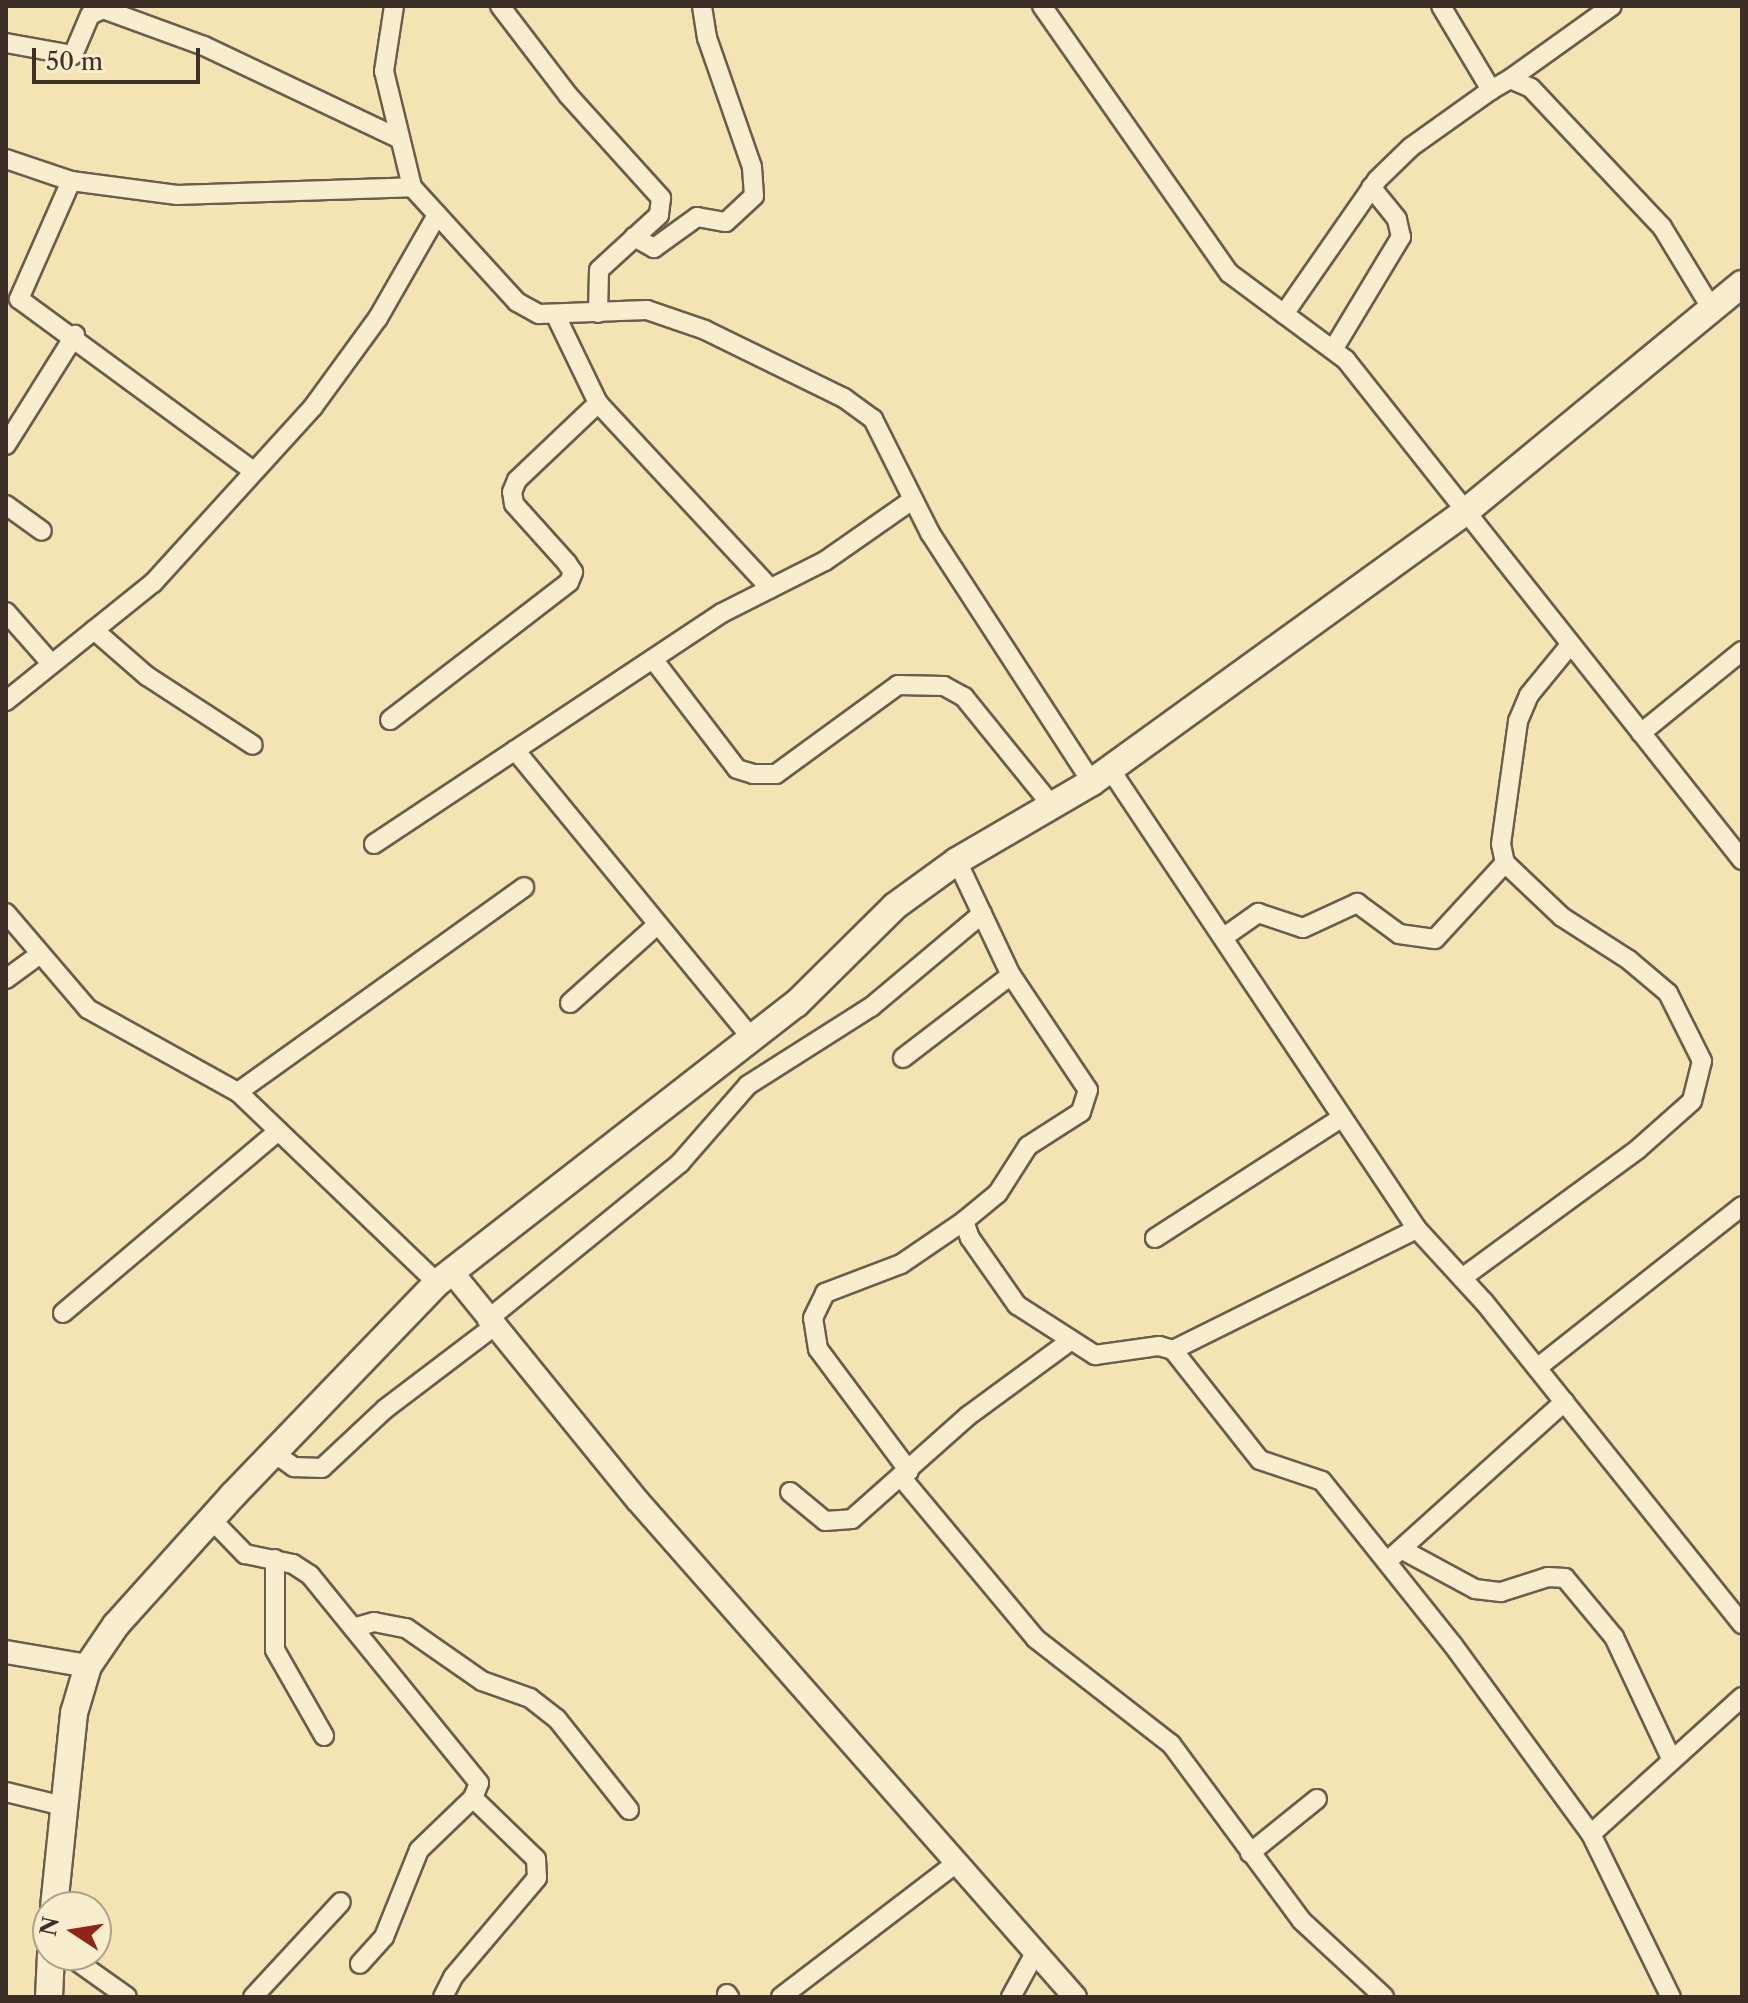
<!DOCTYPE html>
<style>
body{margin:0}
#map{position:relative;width:1748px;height:2003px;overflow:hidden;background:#f4e4b4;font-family:"Libre Caslon Text",serif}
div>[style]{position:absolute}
.roads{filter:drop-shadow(2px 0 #6b5c4b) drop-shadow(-2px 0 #6b5c4b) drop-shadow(0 2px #6b5c4b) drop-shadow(0 -2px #6b5c4b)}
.minor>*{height:18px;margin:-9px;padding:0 9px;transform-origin:9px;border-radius:9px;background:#f8edce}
.tertiary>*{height:22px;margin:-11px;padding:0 11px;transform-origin:11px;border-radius:11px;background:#f8edce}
.secondary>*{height:26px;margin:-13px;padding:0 13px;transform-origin:13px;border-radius:13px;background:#f8edce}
span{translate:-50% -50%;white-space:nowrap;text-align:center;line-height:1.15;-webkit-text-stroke:8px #f8edce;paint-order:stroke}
.frame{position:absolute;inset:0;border:8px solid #3d2f28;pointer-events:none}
.north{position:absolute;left:32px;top:1891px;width:80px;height:80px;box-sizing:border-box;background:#f8edce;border:2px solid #ada18c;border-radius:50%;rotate:282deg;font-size:22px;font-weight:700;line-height:32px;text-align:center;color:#3d2f28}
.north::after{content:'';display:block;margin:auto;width:28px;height:36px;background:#8f2418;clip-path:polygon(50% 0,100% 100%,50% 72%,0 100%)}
.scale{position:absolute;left:32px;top:48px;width:168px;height:36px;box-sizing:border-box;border:4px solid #3d2f28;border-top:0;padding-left:10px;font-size:24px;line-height:28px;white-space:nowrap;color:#3d2f28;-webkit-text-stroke:6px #f8edce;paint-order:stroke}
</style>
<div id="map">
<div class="roads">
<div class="minor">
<i style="left:394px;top:6px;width:66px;rotate:98.7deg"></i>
<i style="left:384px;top:71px;width:119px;rotate:76.4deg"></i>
<i style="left:500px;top:6px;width:112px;rotate:52.6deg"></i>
<i style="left:568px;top:95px;width:139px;rotate:47.9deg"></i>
<i style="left:661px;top:198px;width:17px;rotate:97deg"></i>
<i style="left:659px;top:215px;width:81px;rotate:137.5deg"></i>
<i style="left:599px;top:270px;width:43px;rotate:91.3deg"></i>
<i style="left:1042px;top:6px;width:326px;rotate:55deg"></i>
<i style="left:1229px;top:273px;width:146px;rotate:36.6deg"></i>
<i style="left:1346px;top:360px;width:638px;rotate:51.62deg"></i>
<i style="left:1441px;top:6px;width:98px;rotate:59.2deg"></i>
<i style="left:1491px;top:90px;width:22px;rotate:-30deg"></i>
<i style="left:1510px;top:79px;width:23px;rotate:23deg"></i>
<i style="left:1531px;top:88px;width:191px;rotate:46.7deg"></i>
<i style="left:1662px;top:227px;width:92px;rotate:58.7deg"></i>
<i style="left:6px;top:43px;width:68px;rotate:10.2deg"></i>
<i style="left:73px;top:55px;width:43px;rotate:-67deg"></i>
<i style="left:90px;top:15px;width:14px;rotate:-25deg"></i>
<i style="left:103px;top:9px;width:108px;rotate:20.1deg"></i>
<i style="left:204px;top:46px;width:217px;rotate:25.4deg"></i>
<i style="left:1510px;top:79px;width:125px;rotate:-35.6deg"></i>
<i style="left:6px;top:159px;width:69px;rotate:18.7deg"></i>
<i style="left:71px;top:181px;width:107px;rotate:7.5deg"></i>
<i style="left:177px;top:195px;width:235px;rotate:-1.9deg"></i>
<i style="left:412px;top:187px;width:156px;rotate:47.6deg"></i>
<i style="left:517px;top:302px;width:25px;rotate:29deg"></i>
<i style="left:539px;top:314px;width:108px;rotate:-2.1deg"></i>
<i style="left:647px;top:310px;width:61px;rotate:19deg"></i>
<i style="left:705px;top:330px;width:155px;rotate:26.1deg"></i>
<i style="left:844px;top:398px;width:36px;rotate:36deg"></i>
<i style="left:873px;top:419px;width:127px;rotate:63.4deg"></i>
<i style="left:930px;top:533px;width:297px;rotate:57deg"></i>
<i style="left:71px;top:181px;width:129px;rotate:113.8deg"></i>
<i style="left:19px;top:299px;width:289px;rotate:36.3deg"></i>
<i style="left:634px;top:237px;width:23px;rotate:29deg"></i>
<i style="left:654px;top:248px;width:53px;rotate:-35.8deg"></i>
<i style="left:697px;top:217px;width:29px;rotate:10deg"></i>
<i style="left:726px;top:222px;width:38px;rotate:-43deg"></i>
<i style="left:754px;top:196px;width:29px;rotate:-94deg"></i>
<i style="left:752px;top:167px;width:137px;rotate:-109.2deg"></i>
<i style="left:707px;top:38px;width:32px;rotate:-99deg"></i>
<i style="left:1284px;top:314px;width:163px;rotate:-55.2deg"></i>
<i style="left:1377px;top:180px;width:47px;rotate:-44.1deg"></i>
<i style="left:1411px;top:147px;width:98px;rotate:-35.5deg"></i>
<i style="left:556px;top:316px;width:97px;rotate:64.2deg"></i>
<i style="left:598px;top:403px;width:253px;rotate:47.1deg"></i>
<i style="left:1334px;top:348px;width:130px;rotate:-58.9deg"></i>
<i style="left:1401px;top:237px;width:18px;rotate:-103deg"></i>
<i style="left:1397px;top:219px;width:41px;rotate:-129.1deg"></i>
<i style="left:6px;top:445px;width:130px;rotate:-57.9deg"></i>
<i style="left:6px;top:505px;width:44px;rotate:35.8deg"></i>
<i style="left:6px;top:612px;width:67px;rotate:48.7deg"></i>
<i style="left:94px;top:630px;width:70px;rotate:41deg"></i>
<i style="left:147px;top:676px;width:126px;rotate:33.1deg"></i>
<i style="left:653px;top:659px;width:138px;rotate:52.6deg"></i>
<i style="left:737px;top:769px;width:17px;rotate:17deg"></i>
<i style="left:753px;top:774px;width:23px"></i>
<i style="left:776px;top:774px;width:151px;rotate:-36.1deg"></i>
<i style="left:898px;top:685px;width:46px;rotate:1.2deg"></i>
<i style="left:944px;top:686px;width:23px;rotate:29deg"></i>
<i style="left:964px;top:697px;width:141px;rotate:51deg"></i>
<i style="left:6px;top:701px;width:189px;rotate:-38.8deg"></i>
<i style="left:153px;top:583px;width:238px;rotate:-47.7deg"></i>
<i style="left:313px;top:407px;width:110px;rotate:-53.9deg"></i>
<i style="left:378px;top:318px;width:119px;rotate:-60.2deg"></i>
<i style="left:390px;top:720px;width:226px;rotate:-37.6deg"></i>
<i style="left:569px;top:582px;width:11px;rotate:-68deg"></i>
<i style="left:573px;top:572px;width:11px;rotate:-124deg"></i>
<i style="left:567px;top:563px;width:79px;rotate:-131.9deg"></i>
<i style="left:514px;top:504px;width:12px;rotate:-99deg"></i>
<i style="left:512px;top:492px;width:13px;rotate:-67deg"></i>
<i style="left:517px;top:480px;width:112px;rotate:-43.5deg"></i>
<i style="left:1641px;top:733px;width:130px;rotate:-39.1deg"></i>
<i style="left:515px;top:750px;width:372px;rotate:50.6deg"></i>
<i style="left:1110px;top:769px;width:553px;rotate:56.28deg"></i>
<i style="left:1417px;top:1229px;width:99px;rotate:47.5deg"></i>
<i style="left:1484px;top:1302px;width:413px;rotate:51.3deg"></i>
<i style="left:374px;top:844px;width:418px;rotate:-33.6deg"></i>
<i style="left:722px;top:613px;width:115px;rotate:-26.8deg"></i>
<i style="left:825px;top:561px;width:106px;rotate:-35deg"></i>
<i style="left:957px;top:861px;width:126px;rotate:64.7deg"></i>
<i style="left:1011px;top:975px;width:138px;rotate:56.2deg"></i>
<i style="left:1088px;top:1090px;width:23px;rotate:108deg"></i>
<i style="left:1081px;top:1112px;width:63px;rotate:147.3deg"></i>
<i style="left:1028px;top:1146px;width:56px;rotate:122.6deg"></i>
<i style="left:998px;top:1193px;width:44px;rotate:140.5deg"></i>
<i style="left:964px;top:1221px;width:18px;rotate:71deg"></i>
<i style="left:970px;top:1238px;width:82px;rotate:55deg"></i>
<i style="left:1017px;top:1305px;width:93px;rotate:32.7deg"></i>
<i style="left:1095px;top:1355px;width:65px;rotate:-8deg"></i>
<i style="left:1159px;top:1346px;width:15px;rotate:16deg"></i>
<i style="left:1173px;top:1350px;width:140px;rotate:51.7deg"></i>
<i style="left:1260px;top:1460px;width:65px;rotate:18.7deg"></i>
<i style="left:1322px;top:1481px;width:210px;rotate:51.4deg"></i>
<i style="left:1453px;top:1645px;width:234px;rotate:53.9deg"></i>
<i style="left:1591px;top:1834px;width:182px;rotate:63.9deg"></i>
<i style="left:6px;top:913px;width:126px;rotate:49.5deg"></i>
<i style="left:88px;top:1009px;width:171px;rotate:29deg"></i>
<i style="left:238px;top:1092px;width:276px;rotate:43.8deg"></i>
<i style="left:1224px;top:937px;width:42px;rotate:-35.2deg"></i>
<i style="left:1258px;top:913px;width:47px;rotate:18.4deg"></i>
<i style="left:1303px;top:928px;width:60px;rotate:-24.8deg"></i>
<i style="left:1357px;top:903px;width:52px;rotate:36.4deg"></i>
<i style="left:1399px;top:934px;width:36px;rotate:8deg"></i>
<i style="left:1435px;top:939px;width:103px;rotate:-47.4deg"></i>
<i style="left:6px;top:979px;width:42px;rotate:-36.3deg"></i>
<i style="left:570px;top:1003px;width:118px;rotate:-41.9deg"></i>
<i style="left:903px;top:1058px;width:136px;rotate:-37.5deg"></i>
<i style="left:238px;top:1092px;width:352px;rotate:-35.6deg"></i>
<i style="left:1155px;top:1238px;width:221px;rotate:-32.8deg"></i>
<i style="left:1462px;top:1278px;width:218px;rotate:-36.2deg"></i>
<i style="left:1638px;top:1149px;width:72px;rotate:-41.6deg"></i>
<i style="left:1692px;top:1101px;width:41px;rotate:-76deg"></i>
<i style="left:1702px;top:1061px;width:76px;rotate:-116.6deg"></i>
<i style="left:1668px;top:993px;width:51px;rotate:-139.8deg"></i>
<i style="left:1629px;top:960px;width:80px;rotate:-147.3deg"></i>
<i style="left:1562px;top:917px;width:79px;rotate:-136.5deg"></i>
<i style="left:1505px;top:863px;width:19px;rotate:-102deg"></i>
<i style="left:1501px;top:844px;width:124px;rotate:-82.1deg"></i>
<i style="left:1518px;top:721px;width:28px;rotate:-67deg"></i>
<i style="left:1529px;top:695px;width:65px;rotate:-50.6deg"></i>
<i style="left:63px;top:1313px;width:282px;rotate:-40.2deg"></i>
<i style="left:487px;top:1320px;width:249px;rotate:-39.1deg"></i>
<i style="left:680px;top:1163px;width:103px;rotate:-48.9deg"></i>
<i style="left:748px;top:1085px;width:146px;rotate:-32.4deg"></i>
<i style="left:871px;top:1007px;width:145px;rotate:-40deg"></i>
<i style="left:1173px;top:1350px;width:272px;rotate:-26.4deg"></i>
<i style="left:1537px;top:1368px;width:261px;rotate:-38.3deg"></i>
<i style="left:273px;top:1452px;width:26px;rotate:36deg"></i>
<i style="left:294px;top:1467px;width:28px;rotate:2deg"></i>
<i style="left:322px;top:1468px;width:86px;rotate:-43.1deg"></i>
<i style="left:385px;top:1409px;width:136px;rotate:-37.2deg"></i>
<i style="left:909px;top:1471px;width:152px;rotate:-126.7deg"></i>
<i style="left:818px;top:1349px;width:31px;rotate:-99deg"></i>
<i style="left:813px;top:1318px;width:28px;rotate:-64deg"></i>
<i style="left:825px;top:1293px;width:81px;rotate:-20.9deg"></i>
<i style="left:901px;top:1264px;width:76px;rotate:-34.3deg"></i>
<i style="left:901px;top:1477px;width:211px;rotate:50.2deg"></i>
<i style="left:1036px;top:1639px;width:171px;rotate:37.9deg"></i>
<i style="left:1171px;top:1744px;width:220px;rotate:53.5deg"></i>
<i style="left:1302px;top:1921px;width:112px;rotate:42.8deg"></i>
<i style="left:790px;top:1492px;width:45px;rotate:39.6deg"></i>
<i style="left:825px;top:1521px;width:27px;rotate:-4deg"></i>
<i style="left:852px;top:1519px;width:155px;rotate:-41.6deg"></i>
<i style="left:968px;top:1416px;width:127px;rotate:-36.3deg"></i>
<i style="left:211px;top:1519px;width:49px;rotate:45.8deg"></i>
<i style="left:245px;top:1554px;width:49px;rotate:11.8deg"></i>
<i style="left:293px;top:1564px;width:20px;rotate:33deg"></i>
<i style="left:310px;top:1575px;width:268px;rotate:50.9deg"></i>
<i style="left:479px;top:1783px;width:16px;rotate:112deg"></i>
<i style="left:473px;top:1798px;width:75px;rotate:136.1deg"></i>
<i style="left:419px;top:1850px;width:94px;rotate:111.9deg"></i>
<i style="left:384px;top:1937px;width:36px;rotate:132deg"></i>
<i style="left:1401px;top:1549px;width:84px;rotate:28.4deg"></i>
<i style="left:1475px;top:1589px;width:26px;rotate:7deg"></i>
<i style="left:1501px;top:1592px;width:49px;rotate:-17.7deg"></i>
<i style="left:1548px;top:1577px;width:17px;rotate:3deg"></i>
<i style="left:1565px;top:1578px;width:77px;rotate:50.3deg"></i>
<i style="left:1614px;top:1637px;width:136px;rotate:64.8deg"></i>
<i style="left:1392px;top:1557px;width:232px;rotate:-42deg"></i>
<i style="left:275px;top:1559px;width:91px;rotate:90deg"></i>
<i style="left:275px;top:1650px;width:99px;rotate:60.3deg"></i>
<i style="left:353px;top:1628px;width:22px;rotate:-16deg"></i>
<i style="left:374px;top:1622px;width:33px;rotate:11deg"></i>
<i style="left:406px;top:1628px;width:93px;rotate:34.9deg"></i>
<i style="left:482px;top:1681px;width:51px;rotate:19.5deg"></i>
<i style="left:530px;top:1698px;width:34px;rotate:38deg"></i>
<i style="left:557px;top:1719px;width:116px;rotate:51.6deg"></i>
<i style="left:6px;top:1792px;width:59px;rotate:13.8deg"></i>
<i style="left:1591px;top:1834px;width:204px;rotate:-42.2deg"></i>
<i style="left:1250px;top:1853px;width:86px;rotate:-38.9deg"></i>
<i style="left:68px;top:1955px;width:72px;rotate:35.4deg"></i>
<i style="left:727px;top:1994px;width:4px;rotate:56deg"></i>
<i style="left:253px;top:1997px;width:129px;rotate:-47.2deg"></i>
<i style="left:443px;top:1997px;width:22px;rotate:-63deg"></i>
<i style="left:453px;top:1977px;width:130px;rotate:-49.7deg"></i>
<i style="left:537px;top:1878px;width:19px;rotate:-93deg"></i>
<i style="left:536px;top:1859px;width:88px;rotate:-135.9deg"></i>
<i style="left:781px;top:1997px;width:219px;rotate:-37.4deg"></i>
<i style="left:1011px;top:1997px;width:50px;rotate:-61.4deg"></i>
</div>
<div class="tertiary">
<i style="left:451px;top:1271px;width:296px;rotate:50.9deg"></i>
<i style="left:638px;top:1501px;width:661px;rotate:48.62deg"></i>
<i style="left:6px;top:1652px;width:83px;rotate:9.7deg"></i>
</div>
<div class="secondary">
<i style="left:54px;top:1907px;width:195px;rotate:-84.1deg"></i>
<i style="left:74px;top:1713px;width:49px;rotate:-73.4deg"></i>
<i style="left:88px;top:1666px;width:50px;rotate:-55.7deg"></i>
<i style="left:116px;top:1625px;width:175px;rotate:-48deg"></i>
<i style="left:233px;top:1495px;width:294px;rotate:-46.1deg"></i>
<i style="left:437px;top:1283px;width:455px;rotate:-37.9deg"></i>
<i style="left:796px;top:1004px;width:139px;rotate:-44.7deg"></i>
<i style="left:895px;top:906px;width:77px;rotate:-36deg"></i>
<i style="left:957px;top:861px;width:156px;rotate:-30.3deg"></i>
<i style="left:1092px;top:782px;width:459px;rotate:-35.9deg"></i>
<i style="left:1464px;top:513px;width:360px;rotate:-39.5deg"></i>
<i style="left:49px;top:1997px;width:42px;rotate:-87.3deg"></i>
</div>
</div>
<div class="frame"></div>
<div class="north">N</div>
<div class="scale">50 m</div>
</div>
